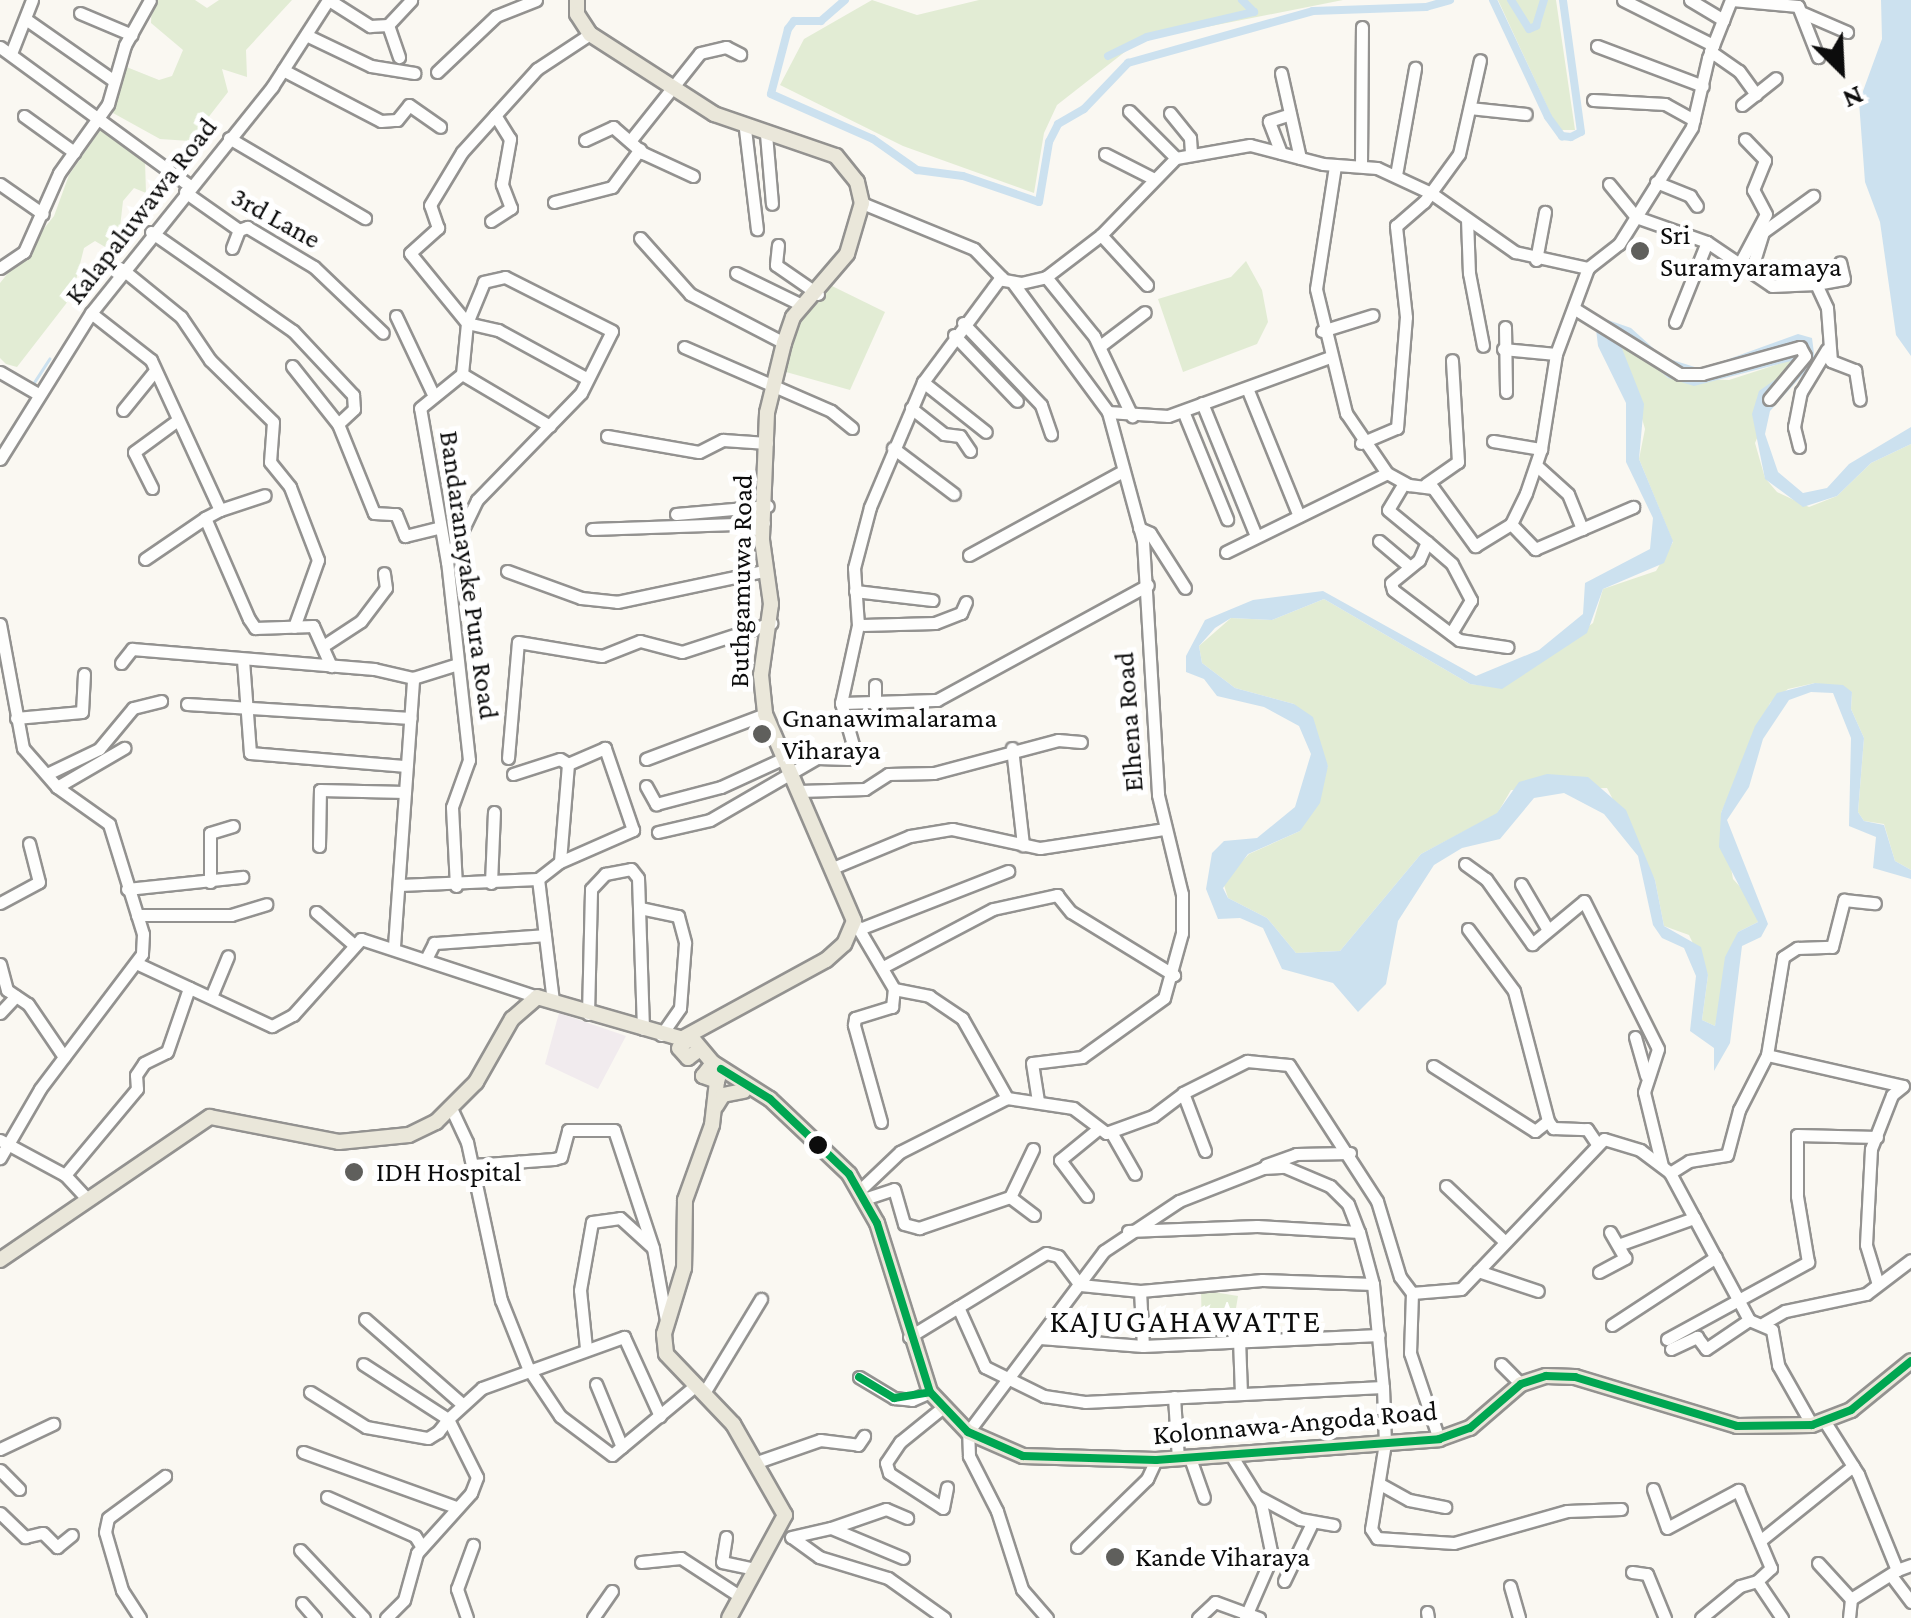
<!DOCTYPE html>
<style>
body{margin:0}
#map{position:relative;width:1911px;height:1618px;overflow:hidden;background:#faf8f2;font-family:"Crimson Pro",serif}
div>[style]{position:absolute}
.industrial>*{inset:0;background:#f1ebee}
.green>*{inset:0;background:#e2ecd4}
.water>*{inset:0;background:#cce1ef}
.stream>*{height:2.5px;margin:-1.25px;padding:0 1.25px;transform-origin:1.25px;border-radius:1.25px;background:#cce1ef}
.canal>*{height:8px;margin:-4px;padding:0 4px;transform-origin:4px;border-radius:4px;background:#cce1ef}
.roads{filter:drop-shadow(2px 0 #939290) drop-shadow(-2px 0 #939290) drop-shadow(0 2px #939290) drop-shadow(0 -2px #939290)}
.minor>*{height:11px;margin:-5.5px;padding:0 5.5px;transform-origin:5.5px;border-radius:5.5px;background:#fefefd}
.major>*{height:14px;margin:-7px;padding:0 7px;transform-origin:7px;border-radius:7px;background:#eae7da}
.bus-1>*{height:8px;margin:-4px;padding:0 4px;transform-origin:4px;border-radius:4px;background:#00a651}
.dots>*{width:28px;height:28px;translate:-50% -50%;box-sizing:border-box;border:5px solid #fff;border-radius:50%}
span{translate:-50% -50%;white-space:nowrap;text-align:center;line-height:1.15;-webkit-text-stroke:10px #fff;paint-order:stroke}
.street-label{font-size:28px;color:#0c0c0c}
.poi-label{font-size:28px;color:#0c0c0c}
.left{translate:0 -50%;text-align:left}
.quarter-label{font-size:32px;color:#0c0c0c;letter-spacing:2.5px}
.north{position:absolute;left:1791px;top:20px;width:100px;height:100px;-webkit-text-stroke:8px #fff;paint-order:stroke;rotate:156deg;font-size:28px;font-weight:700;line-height:40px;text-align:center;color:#0c0c0c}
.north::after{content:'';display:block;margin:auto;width:35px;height:45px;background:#0c0c0c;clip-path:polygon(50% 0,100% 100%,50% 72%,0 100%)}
</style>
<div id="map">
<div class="industrial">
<i style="clip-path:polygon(559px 1013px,626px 1036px,598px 1089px,545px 1064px)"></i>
</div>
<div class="green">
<i style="clip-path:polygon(152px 0,195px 0,207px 8px,219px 0,292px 0,246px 50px,247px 77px,222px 69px,228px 92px,190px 141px,160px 139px,113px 113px,124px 66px,159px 80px,172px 76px,183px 50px,151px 23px)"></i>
<i style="clip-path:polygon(872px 0,917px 15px,979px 0,1343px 0,1140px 40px,1057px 105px,1044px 133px,1034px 193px,903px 146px,780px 85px,804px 39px)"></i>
<i style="clip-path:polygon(1498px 0,1556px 0,1575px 130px,1558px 130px)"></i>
<i style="clip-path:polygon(101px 129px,116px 133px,145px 161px,146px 193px,134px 188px,123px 201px,117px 254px,95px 241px,84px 248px,72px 296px,17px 367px,6px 364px,0 358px,0 283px,54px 216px,69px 175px)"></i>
<i style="clip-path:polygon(1246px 261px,1262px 290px,1268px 322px,1257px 344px,1183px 372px,1158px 299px,1231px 277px)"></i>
<i style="clip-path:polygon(830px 285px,885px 312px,850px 390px,779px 370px,795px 318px)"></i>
<i style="clip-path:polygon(1621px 346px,1632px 347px,1668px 378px,1729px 380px,1791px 360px,1755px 443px,1765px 478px,1777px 492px,1809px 507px,1837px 496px,1871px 463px,1911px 444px,1911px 870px,1895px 861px,1884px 824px,1864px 821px,1858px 812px,1864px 738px,1851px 709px,1852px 692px,1815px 683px,1788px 689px,1770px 703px,1721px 813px,1733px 879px,1752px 900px,1758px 922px,1738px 932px,1715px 1026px,1702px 1020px,1708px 975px,1689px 935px,1664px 926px,1655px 880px,1607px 788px,1511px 790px,1497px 814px,1421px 854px,1340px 951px,1296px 953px,1267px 918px,1228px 898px,1223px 882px,1249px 854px,1300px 831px,1328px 766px,1294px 704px,1235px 688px,1202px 663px,1199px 646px,1231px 618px,1272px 620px,1324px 599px,1470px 684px,1502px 688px,1593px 623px,1603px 589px,1656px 571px,1673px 542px,1639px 459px,1645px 429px)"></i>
<i style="clip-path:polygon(1201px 1290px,1238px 1296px,1232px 1332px,1202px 1334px)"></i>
</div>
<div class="water">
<i style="clip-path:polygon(1881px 0,1911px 0,1911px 356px,1896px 335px,1880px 222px,1865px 182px,1859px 102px,1882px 39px)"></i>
<i style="clip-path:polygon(1608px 320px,1631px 328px,1663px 357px,1701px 369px,1798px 334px,1812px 338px,1815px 361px,1770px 411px,1765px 434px,1778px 472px,1803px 493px,1827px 488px,1849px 464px,1911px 427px,1911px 444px,1871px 463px,1837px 496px,1803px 507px,1765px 479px,1752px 414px,1759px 391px,1789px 370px,1791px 361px,1694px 386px,1668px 378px,1632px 347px,1621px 346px,1644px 404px,1639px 459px,1673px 541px,1664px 563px,1603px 589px,1587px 633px,1502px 689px,1470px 684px,1324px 599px,1272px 620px,1231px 618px,1215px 628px,1199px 646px,1202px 663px,1235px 688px,1294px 704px,1313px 717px,1328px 766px,1320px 803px,1300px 831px,1248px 854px,1223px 888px,1228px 898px,1267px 918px,1296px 953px,1340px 951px,1421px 854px,1497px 813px,1519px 782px,1547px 774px,1588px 777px,1626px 810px,1655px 880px,1664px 926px,1701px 947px,1708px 975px,1702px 1020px,1715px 1026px,1725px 957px,1738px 932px,1758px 922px,1719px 847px,1721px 813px,1755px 726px,1777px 693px,1815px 683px,1843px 685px,1852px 692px,1851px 709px,1864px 738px,1858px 812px,1864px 821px,1884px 825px,1895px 861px,1911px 870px,1911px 879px,1873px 868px,1876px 837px,1849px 826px,1851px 738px,1833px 693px,1811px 692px,1789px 700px,1763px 739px,1749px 787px,1727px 820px,1768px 924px,1761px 937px,1742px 946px,1730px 1043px,1714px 1071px,1714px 1048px,1690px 1031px,1696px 976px,1684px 948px,1662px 938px,1653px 925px,1638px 856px,1604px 814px,1564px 793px,1534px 798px,1500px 839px,1462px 848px,1434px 865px,1398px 921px,1386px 984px,1358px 1012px,1333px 983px,1282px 969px,1263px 928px,1240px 918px,1218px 919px,1206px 889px,1212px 853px,1224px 841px,1257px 838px,1295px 807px,1311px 754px,1299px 726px,1264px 707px,1217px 696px,1204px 679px,1186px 672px,1186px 656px,1205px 620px,1253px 600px,1323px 591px,1476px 676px,1539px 650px,1583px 614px,1585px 583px,1650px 549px,1653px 518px,1626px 462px,1626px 403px,1598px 346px,1596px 329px)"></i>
</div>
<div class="stream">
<i style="left:33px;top:384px;width:30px;rotate:-57deg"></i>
</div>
<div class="canal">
<i style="left:845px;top:0;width:32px;rotate:139deg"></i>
<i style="left:821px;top:21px;width:27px;rotate:180deg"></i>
<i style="left:794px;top:21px;width:10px;rotate:127deg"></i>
<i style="left:788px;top:29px;width:67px;rotate:104.7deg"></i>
<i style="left:771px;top:94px;width:111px;rotate:23.8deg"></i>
<i style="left:873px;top:139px;width:54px;rotate:35.2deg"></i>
<i style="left:917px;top:170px;width:46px;rotate:7.4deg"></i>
<i style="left:963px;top:176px;width:80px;rotate:18.9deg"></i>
<i style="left:1039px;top:202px;width:61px;rotate:-80.5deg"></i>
<i style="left:1049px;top:142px;width:20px;rotate:-63deg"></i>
<i style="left:1058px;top:124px;width:30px;rotate:-30deg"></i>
<i style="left:1084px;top:109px;width:64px;rotate:-46.3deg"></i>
<i style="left:1128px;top:63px;width:192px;rotate:-15.7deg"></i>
<i style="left:1313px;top:11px;width:113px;rotate:-2deg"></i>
<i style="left:1426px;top:7px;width:25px;rotate:-16deg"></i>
<i style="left:1493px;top:0;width:129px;rotate:64.8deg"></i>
<i style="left:1548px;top:117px;width:24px;rotate:54deg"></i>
<i style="left:1562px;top:136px;width:9px;rotate:6deg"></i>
<i style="left:1571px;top:137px;width:11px;rotate:-27deg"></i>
<i style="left:1581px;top:132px;width:133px;rotate:-97.8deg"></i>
<i style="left:1511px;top:0;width:34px;rotate:58deg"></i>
<i style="left:1529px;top:29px;width:8px;rotate:-23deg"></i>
<i style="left:1536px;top:26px;width:27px;rotate:-73deg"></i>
<i style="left:1108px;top:56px;width:43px;rotate:-26deg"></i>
<i style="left:1147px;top:37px;width:110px;rotate:-13.2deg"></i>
<i style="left:1254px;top:12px;width:17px;rotate:-135deg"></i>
</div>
<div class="roads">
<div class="minor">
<i style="left:329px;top:0;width:49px;rotate:32.4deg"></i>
<i style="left:370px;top:26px;width:18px;rotate:-3deg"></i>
<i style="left:388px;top:25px;width:34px;rotate:-47deg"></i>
<i style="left:1623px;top:0;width:101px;rotate:26.6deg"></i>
<i style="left:1690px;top:0;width:39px;rotate:31deg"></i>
<i style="left:1732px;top:0;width:66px;rotate:5.2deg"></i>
<i style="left:1798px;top:6px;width:55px;rotate:68.6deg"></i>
<i style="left:80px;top:13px;width:56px;rotate:22.9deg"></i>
<i style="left:1803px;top:13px;width:48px;rotate:23.4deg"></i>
<i style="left:27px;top:20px;width:106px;rotate:35deg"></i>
<i style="left:388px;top:25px;width:34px;rotate:71deg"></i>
<i style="left:306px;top:35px;width:72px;rotate:25.5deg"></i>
<i style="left:371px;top:66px;width:44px;rotate:9.2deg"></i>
<i style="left:1597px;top:46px;width:113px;rotate:20.7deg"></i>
<i style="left:0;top:47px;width:235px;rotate:36.2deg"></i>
<i style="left:12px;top:51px;width:55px;rotate:-68.6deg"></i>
<i style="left:1710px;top:51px;width:35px;rotate:35deg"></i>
<i style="left:1739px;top:71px;width:29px;rotate:54deg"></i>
<i style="left:283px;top:70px;width:110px;rotate:27.5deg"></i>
<i style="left:381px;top:121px;width:16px;rotate:-4deg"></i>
<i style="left:397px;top:120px;width:19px;rotate:-51deg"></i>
<i style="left:409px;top:105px;width:38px;rotate:35deg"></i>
<i style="left:437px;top:72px;width:81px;rotate:-43.5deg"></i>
<i style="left:496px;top:16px;width:43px;rotate:-21.8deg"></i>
<i style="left:1281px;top:73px;width:87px;rotate:77.4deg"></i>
<i style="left:1593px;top:100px;width:72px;rotate:3.2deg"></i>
<i style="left:1665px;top:104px;width:33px;rotate:29deg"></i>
<i style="left:1742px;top:105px;width:43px;rotate:-38.5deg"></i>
<i style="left:1470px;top:108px;width:56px;rotate:6.1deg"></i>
<i style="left:1129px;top:111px;width:66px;rotate:45deg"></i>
<i style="left:1170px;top:113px;width:32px;rotate:51deg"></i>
<i style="left:1190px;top:138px;width:14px;rotate:86deg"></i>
<i style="left:24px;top:116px;width:62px;rotate:35.8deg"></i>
<i style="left:745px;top:129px;width:101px;rotate:83.2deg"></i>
<i style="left:766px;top:134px;width:70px;rotate:85.1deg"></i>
<i style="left:229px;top:138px;width:158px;rotate:30.5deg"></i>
<i style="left:585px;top:140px;width:31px;rotate:-25deg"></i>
<i style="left:613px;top:127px;width:40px;rotate:41deg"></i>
<i style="left:643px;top:153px;width:55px;rotate:24.7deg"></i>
<i style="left:630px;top:141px;width:112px;rotate:-51.5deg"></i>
<i style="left:700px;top:53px;width:27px;rotate:-13deg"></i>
<i style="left:726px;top:47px;width:16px;rotate:27deg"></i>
<i style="left:1281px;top:153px;width:34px;rotate:-111deg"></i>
<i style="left:1269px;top:121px;width:22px;rotate:-18deg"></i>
<i style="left:1105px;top:154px;width:55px;rotate:27deg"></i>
<i style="left:1335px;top:166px;width:124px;rotate:98.8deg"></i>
<i style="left:1316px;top:289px;width:128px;rotate:76.4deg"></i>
<i style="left:1346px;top:413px;width:73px;rotate:55.7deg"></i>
<i style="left:1387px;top:473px;width:25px;rotate:29deg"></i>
<i style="left:1409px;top:485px;width:24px;rotate:7deg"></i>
<i style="left:1433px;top:488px;width:72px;rotate:54.1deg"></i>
<i style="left:1475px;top:546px;width:42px;rotate:-31.4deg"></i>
<i style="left:1511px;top:524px;width:34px;rotate:-64deg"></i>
<i style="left:1526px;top:493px;width:46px;rotate:-71.2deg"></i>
<i style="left:1541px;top:449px;width:96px;rotate:-81deg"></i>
<i style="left:1556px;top:354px;width:92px;rotate:-69.6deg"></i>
<i style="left:1361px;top:166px;width:139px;rotate:-89.6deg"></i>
<i style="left:1396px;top:175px;width:109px;rotate:-79.9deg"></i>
<i style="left:1656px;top:182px;width:37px;rotate:22deg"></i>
<i style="left:1690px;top:196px;width:12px;rotate:55deg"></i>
<i style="left:0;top:184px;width:52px;rotate:34.9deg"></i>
<i style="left:1609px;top:184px;width:43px;rotate:50.7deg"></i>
<i style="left:1636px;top:217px;width:75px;rotate:19.4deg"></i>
<i style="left:1707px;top:242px;width:78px;rotate:34.1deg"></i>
<i style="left:1772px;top:286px;width:44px;rotate:-2.6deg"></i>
<i style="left:1816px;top:284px;width:26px;rotate:65deg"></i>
<i style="left:1827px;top:308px;width:53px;rotate:85.7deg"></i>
<i style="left:1831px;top:361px;width:26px;rotate:21deg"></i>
<i style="left:1855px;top:370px;width:30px;rotate:81deg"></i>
<i style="left:185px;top:192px;width:66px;rotate:35.1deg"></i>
<i style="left:239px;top:230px;width:9px;rotate:-21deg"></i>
<i style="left:247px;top:227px;width:78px;rotate:30.8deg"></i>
<i style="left:314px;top:267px;width:95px;rotate:43.7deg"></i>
<i style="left:554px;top:202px;width:60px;rotate:-14.5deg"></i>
<i style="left:612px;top:187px;width:47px;rotate:-53.6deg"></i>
<i style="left:862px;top:203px;width:121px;rotate:22.3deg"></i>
<i style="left:974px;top:249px;width:43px;rotate:45.9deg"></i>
<i style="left:1004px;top:280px;width:17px;rotate:10deg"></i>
<i style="left:1021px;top:283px;width:26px;rotate:-13deg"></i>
<i style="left:1046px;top:277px;width:69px;rotate:-37.4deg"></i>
<i style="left:1101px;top:235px;width:107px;rotate:-45.8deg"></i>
<i style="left:1176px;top:158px;width:75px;rotate:-10deg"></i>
<i style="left:1250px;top:145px;width:75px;rotate:14.6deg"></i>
<i style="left:1323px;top:164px;width:54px;rotate:4.2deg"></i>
<i style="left:1377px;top:168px;width:60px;rotate:24.8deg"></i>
<i style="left:1431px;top:193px;width:103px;rotate:35.1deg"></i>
<i style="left:1515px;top:252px;width:75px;rotate:12.4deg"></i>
<i style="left:1588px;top:268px;width:39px;rotate:-38deg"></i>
<i style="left:1619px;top:244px;width:138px;rotate:-58deg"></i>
<i style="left:1692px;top:127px;width:71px;rotate:-76.9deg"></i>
<i style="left:1708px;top:58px;width:62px;rotate:-68.4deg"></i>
<i style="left:1467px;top:219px;width:54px;rotate:87.9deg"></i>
<i style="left:1469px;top:273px;width:74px;rotate:79.1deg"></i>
<i style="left:491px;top:221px;width:24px;rotate:-33deg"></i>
<i style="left:511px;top:208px;width:26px;rotate:-111deg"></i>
<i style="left:502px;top:184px;width:46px;rotate:-79.9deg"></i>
<i style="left:510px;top:139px;width:28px;rotate:-122deg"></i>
<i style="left:151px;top:232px;width:173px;rotate:34.9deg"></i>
<i style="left:293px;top:331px;width:88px;rotate:46.8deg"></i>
<i style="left:353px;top:395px;width:14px;rotate:86deg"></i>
<i style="left:354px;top:409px;width:22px;rotate:137deg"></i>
<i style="left:338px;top:424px;width:96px;rotate:68deg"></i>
<i style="left:374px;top:513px;width:22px;rotate:3deg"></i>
<i style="left:396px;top:514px;width:24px;rotate:68deg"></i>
<i style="left:405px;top:536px;width:36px;rotate:-14deg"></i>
<i style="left:1101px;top:235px;width:68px;rotate:47.4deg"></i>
<i style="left:640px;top:238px;width:75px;rotate:48.2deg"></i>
<i style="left:690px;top:294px;width:106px;rotate:27.5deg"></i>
<i style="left:778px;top:245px;width:20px;rotate:96deg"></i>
<i style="left:776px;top:265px;width:51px;rotate:34.6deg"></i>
<i style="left:232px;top:248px;width:19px;rotate:-69deg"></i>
<i style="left:1536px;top:260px;width:49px;rotate:-79.4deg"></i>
<i style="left:1740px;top:263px;width:55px;rotate:-62deg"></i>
<i style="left:1766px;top:214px;width:27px;rotate:-118deg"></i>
<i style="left:1753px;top:190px;width:32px;rotate:-68deg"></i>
<i style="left:1765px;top:160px;width:29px;rotate:-134deg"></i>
<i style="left:0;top:268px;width:29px;rotate:-34deg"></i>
<i style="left:24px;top:252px;width:86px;rotate:-66.1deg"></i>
<i style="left:59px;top:173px;width:85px;rotate:-54.6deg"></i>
<i style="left:108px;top:104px;width:61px;rotate:-73.9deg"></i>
<i style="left:125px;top:45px;width:51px;rotate:-60.9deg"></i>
<i style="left:122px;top:269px;width:76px;rotate:39.1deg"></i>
<i style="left:181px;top:317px;width:52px;rotate:56deg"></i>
<i style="left:210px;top:360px;width:88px;rotate:44.5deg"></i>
<i style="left:273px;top:422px;width:40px;rotate:94.3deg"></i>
<i style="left:270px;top:462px;width:32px;rotate:51deg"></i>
<i style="left:290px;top:487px;width:78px;rotate:69deg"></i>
<i style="left:318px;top:560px;width:71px;rotate:109.7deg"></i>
<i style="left:1751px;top:271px;width:41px;rotate:-72.9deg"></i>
<i style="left:1763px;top:232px;width:62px;rotate:-35.8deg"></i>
<i style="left:736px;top:273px;width:73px;rotate:25.9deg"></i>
<i style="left:1046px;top:277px;width:76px;rotate:50.9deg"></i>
<i style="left:1094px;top:336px;width:89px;rotate:64.6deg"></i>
<i style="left:1013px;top:283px;width:160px;rotate:53.6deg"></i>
<i style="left:1108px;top:412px;width:134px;rotate:74.8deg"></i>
<i style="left:1143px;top:541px;width:254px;rotate:86.6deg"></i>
<i style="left:1158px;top:795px;width:102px;rotate:76.4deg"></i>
<i style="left:1182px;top:894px;width:39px;rotate:90deg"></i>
<i style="left:1182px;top:933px;width:67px;rotate:105.5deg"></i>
<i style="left:1164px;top:998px;width:101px;rotate:144.3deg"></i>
<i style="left:1082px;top:1057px;width:50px;rotate:173.2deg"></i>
<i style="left:1032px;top:1063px;width:39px;rotate:81deg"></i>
<i style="left:1816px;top:284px;width:28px;rotate:-10deg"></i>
<i style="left:1844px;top:279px;width:17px;rotate:-103deg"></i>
<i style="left:1575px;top:309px;width:123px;rotate:31.8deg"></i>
<i style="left:1680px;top:374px;width:22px"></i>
<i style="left:1702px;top:374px;width:102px;rotate:-15.4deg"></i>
<i style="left:1800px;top:347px;width:10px;rotate:61deg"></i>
<i style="left:1805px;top:356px;width:56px;rotate:129.9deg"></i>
<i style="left:91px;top:313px;width:76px;rotate:38.1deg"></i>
<i style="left:151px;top:360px;width:165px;rotate:65.3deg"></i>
<i style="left:220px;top:510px;width:17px;rotate:152deg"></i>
<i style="left:205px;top:518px;width:110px;rotate:66.5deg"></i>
<i style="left:249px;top:619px;width:11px;rotate:56deg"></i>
<i style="left:255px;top:628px;width:58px;rotate:-2deg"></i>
<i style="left:313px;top:626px;width:44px;rotate:65.8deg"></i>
<i style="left:396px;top:316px;width:84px;rotate:64.7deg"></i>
<i style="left:1675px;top:322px;width:86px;rotate:-68.2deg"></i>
<i style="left:467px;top:323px;width:32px;rotate:13deg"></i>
<i style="left:498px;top:330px;width:102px;rotate:28.6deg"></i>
<i style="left:963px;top:323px;width:113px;rotate:46.4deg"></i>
<i style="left:1041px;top:405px;width:31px;rotate:71deg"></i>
<i style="left:1505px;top:327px;width:65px;rotate:89.1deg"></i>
<i style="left:1322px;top:331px;width:53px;rotate:-17.4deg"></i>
<i style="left:954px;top:335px;width:91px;rotate:46.3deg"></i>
<i style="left:1100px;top:346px;width:56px;rotate:-37.1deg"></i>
<i style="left:684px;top:347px;width:160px;rotate:23.5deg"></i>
<i style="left:831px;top:411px;width:27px;rotate:39deg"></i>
<i style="left:1503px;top:349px;width:53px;rotate:5.4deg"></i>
<i style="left:292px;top:366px;width:74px;rotate:51.6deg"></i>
<i style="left:0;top:372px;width:44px;rotate:30.1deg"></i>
<i style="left:462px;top:374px;width:102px;rotate:30.6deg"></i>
<i style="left:923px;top:382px;width:80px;rotate:38.4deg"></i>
<i style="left:1247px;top:388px;width:138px;rotate:67.9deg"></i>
<i style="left:1202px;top:403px;width:144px;rotate:67.9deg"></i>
<i style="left:911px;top:408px;width:42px;rotate:38.2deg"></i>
<i style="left:944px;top:434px;width:16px;rotate:7deg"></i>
<i style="left:960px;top:436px;width:18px;rotate:56deg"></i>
<i style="left:123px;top:410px;width:48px;rotate:-51deg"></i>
<i style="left:1183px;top:411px;width:117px;rotate:67.8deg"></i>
<i style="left:1108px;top:412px;width:60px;rotate:3.8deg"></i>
<i style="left:1168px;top:416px;width:172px;rotate:-20deg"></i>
<i style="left:607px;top:436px;width:93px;rotate:9.9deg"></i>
<i style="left:699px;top:452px;width:27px;rotate:-27deg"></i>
<i style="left:723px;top:440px;width:44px;rotate:3.9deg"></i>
<i style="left:1493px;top:441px;width:49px;rotate:9.5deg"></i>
<i style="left:1361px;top:443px;width:39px;rotate:-23deg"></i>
<i style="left:1397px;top:428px;width:111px;rotate:-85.4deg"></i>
<i style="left:1406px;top:317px;width:92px;rotate:-96.3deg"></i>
<i style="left:1396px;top:226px;width:37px;rotate:-41deg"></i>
<i style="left:1424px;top:202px;width:59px;rotate:-53.9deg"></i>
<i style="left:1459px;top:154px;width:96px;rotate:-77.4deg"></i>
<i style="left:1799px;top:447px;width:21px;rotate:-104deg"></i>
<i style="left:1794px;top:427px;width:36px;rotate:-79deg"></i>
<i style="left:1801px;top:392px;width:50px;rotate:-58.8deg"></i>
<i style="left:893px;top:448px;width:76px;rotate:37deg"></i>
<i style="left:0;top:459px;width:172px;rotate:-58.1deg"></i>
<i style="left:91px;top:313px;width:290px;rotate:-51.3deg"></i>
<i style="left:272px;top:87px;width:103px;rotate:-57.2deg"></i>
<i style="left:1536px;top:465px;width:43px;rotate:42.2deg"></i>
<i style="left:1568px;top:494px;width:38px;rotate:68deg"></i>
<i style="left:1404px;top:483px;width:31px;rotate:121deg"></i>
<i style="left:1388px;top:510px;width:50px;rotate:39.4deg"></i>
<i style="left:1427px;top:542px;width:20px;rotate:114deg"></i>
<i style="left:1419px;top:560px;width:36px;rotate:141deg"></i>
<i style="left:1391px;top:583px;width:7px;rotate:74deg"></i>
<i style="left:1393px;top:590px;width:83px;rotate:37.1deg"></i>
<i style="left:1459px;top:640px;width:49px;rotate:8.3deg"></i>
<i style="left:1426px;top:484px;width:39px;rotate:-35deg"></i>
<i style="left:1458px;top:462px;width:102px;rotate:-93.4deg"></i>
<i style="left:152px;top:488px;width:40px;rotate:-116.6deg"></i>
<i style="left:134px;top:452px;width:51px;rotate:-36.2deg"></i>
<i style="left:220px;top:510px;width:47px;rotate:-18.4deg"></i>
<i style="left:676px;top:514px;width:92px;rotate:-5deg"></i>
<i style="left:1511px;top:524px;width:35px;rotate:46deg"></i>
<i style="left:1535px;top:549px;width:107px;rotate:-23.2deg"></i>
<i style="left:1139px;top:528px;width:12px;rotate:24deg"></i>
<i style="left:1150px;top:533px;width:65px;rotate:57.5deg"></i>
<i style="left:592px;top:529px;width:172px;rotate:-2deg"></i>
<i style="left:1379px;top:541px;width:38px;rotate:40deg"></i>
<i style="left:1427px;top:542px;width:33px;rotate:41deg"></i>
<i style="left:1452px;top:564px;width:41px;rotate:62.2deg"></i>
<i style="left:1471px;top:600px;width:39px;rotate:121deg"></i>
<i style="left:1226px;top:552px;width:179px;rotate:-26.1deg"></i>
<i style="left:969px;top:555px;width:173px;rotate:-28.6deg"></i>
<i style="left:145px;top:559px;width:73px;rotate:-34.3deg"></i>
<i style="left:447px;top:562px;width:69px;rotate:-64.2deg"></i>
<i style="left:477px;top:500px;width:149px;rotate:-45.8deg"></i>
<i style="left:581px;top:393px;width:69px;rotate:-63.4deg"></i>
<i style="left:612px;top:331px;width:120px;rotate:-153.2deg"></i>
<i style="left:505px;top:277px;width:22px;rotate:167deg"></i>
<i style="left:484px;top:282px;width:44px;rotate:112.5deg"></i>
<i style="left:507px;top:571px;width:79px;rotate:20deg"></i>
<i style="left:581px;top:598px;width:36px;rotate:6deg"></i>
<i style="left:617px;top:602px;width:149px;rotate:-12deg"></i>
<i style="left:855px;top:591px;width:78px;rotate:6.7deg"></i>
<i style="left:0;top:624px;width:126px;rotate:79.5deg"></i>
<i style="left:23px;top:748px;width:52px;rotate:48.9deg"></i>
<i style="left:57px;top:787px;width:64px;rotate:35.4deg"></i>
<i style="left:109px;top:824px;width:115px;rotate:72.8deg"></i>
<i style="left:143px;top:934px;width:20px;rotate:93deg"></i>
<i style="left:142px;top:954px;width:169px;rotate:127.1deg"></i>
<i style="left:40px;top:1089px;width:80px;rotate:120.1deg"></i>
<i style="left:858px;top:625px;width:77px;rotate:-1.5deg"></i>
<i style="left:935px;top:623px;width:28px;rotate:-21deg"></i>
<i style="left:961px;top:613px;width:12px;rotate:-66deg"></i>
<i style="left:323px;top:646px;width:45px;rotate:-33.3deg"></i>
<i style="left:361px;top:621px;width:41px;rotate:-52.9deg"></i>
<i style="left:386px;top:588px;width:15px;rotate:-98deg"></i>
<i style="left:243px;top:660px;width:93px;rotate:85.7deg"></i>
<i style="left:250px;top:753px;width:157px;rotate:4.8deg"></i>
<i style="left:121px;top:663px;width:18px;rotate:-52deg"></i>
<i style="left:132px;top:649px;width:243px;rotate:4.7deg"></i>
<i style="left:374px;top:669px;width:40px;rotate:13deg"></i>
<i style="left:413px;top:678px;width:47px;rotate:-17.3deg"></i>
<i style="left:841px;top:703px;width:96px;rotate:-1.8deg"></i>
<i style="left:937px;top:700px;width:240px;rotate:-28.6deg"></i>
<i style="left:187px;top:704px;width:224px;rotate:3.6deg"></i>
<i style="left:875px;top:705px;width:20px;rotate:-90deg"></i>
<i style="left:16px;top:718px;width:66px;rotate:-5.2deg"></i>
<i style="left:82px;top:712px;width:38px;rotate:-87deg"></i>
<i style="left:1012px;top:748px;width:98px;rotate:83.5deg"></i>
<i style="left:508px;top:758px;width:116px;rotate:-85.1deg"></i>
<i style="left:518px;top:642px;width:85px;rotate:9.5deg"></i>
<i style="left:602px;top:656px;width:41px;rotate:-21.5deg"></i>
<i style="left:640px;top:641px;width:43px;rotate:14.7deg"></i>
<i style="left:682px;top:652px;width:94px;rotate:-18deg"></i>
<i style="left:646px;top:759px;width:127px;rotate:-20.7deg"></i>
<i style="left:47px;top:774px;width:58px;rotate:-25.7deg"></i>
<i style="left:99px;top:749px;width:53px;rotate:-50.3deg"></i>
<i style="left:133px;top:708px;width:29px;rotate:-14deg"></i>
<i style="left:513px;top:774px;width:49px;rotate:-17.7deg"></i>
<i style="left:560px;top:759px;width:9px;rotate:32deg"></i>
<i style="left:646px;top:786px;width:21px;rotate:61deg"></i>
<i style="left:656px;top:804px;width:67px;rotate:-14.7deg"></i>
<i style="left:721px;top:787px;width:69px;rotate:-24.7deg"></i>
<i style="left:57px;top:787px;width:78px;rotate:-30.2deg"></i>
<i style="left:799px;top:791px;width:66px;rotate:-1.7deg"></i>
<i style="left:865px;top:789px;width:27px;rotate:-33deg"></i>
<i style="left:888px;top:774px;width:46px;rotate:-1.2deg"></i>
<i style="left:934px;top:773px;width:128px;rotate:-14.9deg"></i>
<i style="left:1058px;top:740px;width:23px;rotate:5deg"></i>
<i style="left:658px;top:832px;width:53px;rotate:-13deg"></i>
<i style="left:710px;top:820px;width:124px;rotate:-30.1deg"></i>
<i style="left:817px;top:758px;width:31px;rotate:2deg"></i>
<i style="left:848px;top:759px;width:10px;rotate:-45deg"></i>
<i style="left:855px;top:752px;width:51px;rotate:-105.9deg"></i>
<i style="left:841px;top:703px;width:80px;rotate:-77.7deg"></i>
<i style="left:858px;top:625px;width:57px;rotate:-94deg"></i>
<i style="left:854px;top:568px;width:63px;rotate:-75.3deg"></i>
<i style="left:870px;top:507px;width:136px;rotate:-67deg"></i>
<i style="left:923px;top:382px;width:131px;rotate:-53.4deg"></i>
<i style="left:319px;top:846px;width:56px;rotate:-89deg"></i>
<i style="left:320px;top:790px;width:85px;rotate:1.3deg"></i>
<i style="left:1465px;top:864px;width:26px;rotate:36deg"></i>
<i style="left:1486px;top:879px;width:80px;rotate:54.7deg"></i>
<i style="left:1532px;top:944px;width:67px;rotate:-39.6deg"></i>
<i style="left:1584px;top:901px;width:165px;rotate:63.4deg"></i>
<i style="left:1658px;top:1049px;width:45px;rotate:108deg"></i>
<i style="left:1644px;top:1092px;width:76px;rotate:76.3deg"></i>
<i style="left:835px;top:867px;width:81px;rotate:-22.5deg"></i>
<i style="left:910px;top:836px;width:43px;rotate:-9.5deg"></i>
<i style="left:952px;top:829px;width:90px;rotate:12.2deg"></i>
<i style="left:1040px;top:848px;width:125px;rotate:-8.7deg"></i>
<i style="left:538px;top:879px;width:124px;rotate:83deg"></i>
<i style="left:210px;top:882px;width:49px;rotate:-90deg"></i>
<i style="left:210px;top:833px;width:24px;rotate:-17deg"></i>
<i style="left:491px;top:883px;width:71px;rotate:-87.6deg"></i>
<i style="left:1521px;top:884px;width:53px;rotate:59.6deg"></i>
<i style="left:400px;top:885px;width:138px;rotate:-2.5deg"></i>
<i style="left:538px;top:879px;width:28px;rotate:-38deg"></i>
<i style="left:560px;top:862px;width:80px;rotate:-23.7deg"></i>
<i style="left:633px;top:830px;width:87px;rotate:-108.9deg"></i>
<i style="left:605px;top:748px;width:40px;rotate:156.6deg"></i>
<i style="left:568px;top:764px;width:98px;rotate:94.7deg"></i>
<i style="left:456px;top:886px;width:79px;rotate:-92.9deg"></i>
<i style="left:452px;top:807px;width:50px;rotate:-70.1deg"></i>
<i style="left:469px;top:760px;width:199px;rotate:-96.3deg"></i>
<i style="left:447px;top:562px;width:156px;rotate:-99.9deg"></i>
<i style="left:420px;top:408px;width:54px;rotate:-39deg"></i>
<i style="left:462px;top:374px;width:51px;rotate:-84.4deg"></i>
<i style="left:467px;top:323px;width:90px;rotate:-129.2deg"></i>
<i style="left:410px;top:253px;width:38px;rotate:-42deg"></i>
<i style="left:438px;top:228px;width:24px;rotate:-109deg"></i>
<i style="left:430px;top:205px;width:62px;rotate:-58.9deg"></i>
<i style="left:462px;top:152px;width:112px;rotate:-47.9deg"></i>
<i style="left:537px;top:69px;width:64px;rotate:-33.4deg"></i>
<i style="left:127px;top:889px;width:116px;rotate:-6deg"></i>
<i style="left:0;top:903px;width:44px;rotate:-28.3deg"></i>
<i style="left:39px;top:882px;width:40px;rotate:-104.4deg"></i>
<i style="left:640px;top:908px;width:39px;rotate:12deg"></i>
<i style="left:678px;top:916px;width:28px;rotate:75deg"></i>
<i style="left:685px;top:943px;width:65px;rotate:94.4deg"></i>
<i style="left:680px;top:1008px;width:33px;rotate:125deg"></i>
<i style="left:316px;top:912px;width:49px;rotate:40.9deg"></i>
<i style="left:137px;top:915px;width:94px"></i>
<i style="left:231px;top:915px;width:37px;rotate:-17deg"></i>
<i style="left:854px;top:921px;width:79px;rotate:59.5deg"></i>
<i style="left:894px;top:989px;width:36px;rotate:11deg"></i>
<i style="left:929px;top:996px;width:40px;rotate:34deg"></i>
<i style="left:962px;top:1018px;width:92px;rotate:60.6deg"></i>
<i style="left:1007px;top:1098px;width:67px;rotate:8.6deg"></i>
<i style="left:1073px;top:1108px;width:41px;rotate:37.1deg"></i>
<i style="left:1106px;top:1133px;width:50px;rotate:-19.9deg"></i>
<i style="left:1153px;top:1116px;width:38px;rotate:-37deg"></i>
<i style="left:1183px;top:1093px;width:72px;rotate:-26.6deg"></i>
<i style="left:1247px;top:1061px;width:42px;rotate:5.4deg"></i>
<i style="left:1289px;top:1065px;width:162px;rotate:57.1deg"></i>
<i style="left:1377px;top:1201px;width:79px;rotate:73.2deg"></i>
<i style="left:1400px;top:1277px;width:20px;rotate:53deg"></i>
<i style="left:1412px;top:1293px;width:49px;rotate:-4.7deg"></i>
<i style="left:1461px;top:1289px;width:207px;rotate:-46.4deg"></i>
<i style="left:1604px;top:1139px;width:38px;rotate:17deg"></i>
<i style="left:1640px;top:1150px;width:38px;rotate:37deg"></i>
<i style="left:1670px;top:1173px;width:167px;rotate:61.7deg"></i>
<i style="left:1749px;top:1320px;width:25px;rotate:23deg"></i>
<i style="left:1772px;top:1330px;width:36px;rotate:80deg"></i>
<i style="left:1778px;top:1365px;width:69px;rotate:60.5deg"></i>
<i style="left:862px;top:928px;width:157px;rotate:-21.3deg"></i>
<i style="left:1468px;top:929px;width:77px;rotate:53.4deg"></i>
<i style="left:1514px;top:991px;width:134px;rotate:75.3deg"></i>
<i style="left:1548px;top:1121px;width:9px;rotate:54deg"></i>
<i style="left:1553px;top:1128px;width:34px;rotate:2deg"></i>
<i style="left:1587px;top:1129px;width:18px;rotate:56deg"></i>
<i style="left:394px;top:946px;width:269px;rotate:-85.9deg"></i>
<i style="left:427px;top:957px;width:16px;rotate:-63deg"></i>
<i style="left:434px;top:943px;width:111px;rotate:-4.1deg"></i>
<i style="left:136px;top:963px;width:150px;rotate:24.9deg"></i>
<i style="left:272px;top:1026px;width:24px;rotate:-28deg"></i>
<i style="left:293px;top:1015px;width:102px;rotate:-48.2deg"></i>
<i style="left:361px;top:939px;width:185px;rotate:18.2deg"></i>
<i style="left:0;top:964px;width:27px;rotate:75deg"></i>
<i style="left:7px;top:990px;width:25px;rotate:34deg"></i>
<i style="left:28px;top:1004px;width:64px;rotate:55.8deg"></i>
<i style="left:883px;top:967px;width:124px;rotate:-27.8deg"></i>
<i style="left:993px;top:909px;width:66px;rotate:-12.3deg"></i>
<i style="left:1057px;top:895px;width:22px;rotate:51deg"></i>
<i style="left:1071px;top:912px;width:121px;rotate:31.5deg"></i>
<i style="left:211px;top:997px;width:44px;rotate:-67.5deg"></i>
<i style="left:0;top:1013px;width:23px;rotate:-47deg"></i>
<i style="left:588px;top:1014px;width:125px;rotate:-88.6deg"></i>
<i style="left:591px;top:889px;width:21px;rotate:-47deg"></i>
<i style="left:605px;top:874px;width:26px;rotate:-11deg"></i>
<i style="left:631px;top:869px;width:11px;rotate:52deg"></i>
<i style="left:638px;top:878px;width:151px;rotate:88.1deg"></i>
<i style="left:1635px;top:1037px;width:40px;rotate:74deg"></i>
<i style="left:1767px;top:1055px;width:99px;rotate:-80.7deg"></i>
<i style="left:1783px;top:957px;width:17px;rotate:-33deg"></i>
<i style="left:1797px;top:948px;width:35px;rotate:-2deg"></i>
<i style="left:1832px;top:947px;width:49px;rotate:-75.7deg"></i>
<i style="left:1844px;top:900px;width:31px;rotate:6deg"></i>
<i style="left:1433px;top:1066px;width:121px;rotate:32.5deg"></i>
<i style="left:1535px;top:1131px;width:16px;rotate:-38deg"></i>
<i style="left:1183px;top:1093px;width:62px;rotate:69.2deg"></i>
<i style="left:451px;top:1108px;width:38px;rotate:65deg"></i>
<i style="left:467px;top:1142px;width:162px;rotate:77.9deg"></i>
<i style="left:501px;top:1300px;width:73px;rotate:68.3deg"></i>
<i style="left:528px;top:1368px;width:58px;rotate:56.3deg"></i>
<i style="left:560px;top:1416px;width:65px;rotate:36.9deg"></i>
<i style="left:612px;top:1455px;width:109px;rotate:-39.8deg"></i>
<i style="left:881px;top:1122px;width:101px;rotate:-105.6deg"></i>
<i style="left:854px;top:1025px;width:7px;rotate:-82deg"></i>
<i style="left:855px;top:1018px;width:39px;rotate:-17deg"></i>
<i style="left:892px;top:1007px;width:18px;rotate:-84deg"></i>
<i style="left:1111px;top:1132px;width:48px;rotate:60.3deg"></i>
<i style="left:0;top:1140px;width:74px;rotate:28.3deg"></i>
<i style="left:65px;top:1175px;width:33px;rotate:47deg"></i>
<i style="left:1033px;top:1149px;width:53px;rotate:115.6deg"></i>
<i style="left:1010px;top:1197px;width:30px;rotate:37deg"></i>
<i style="left:473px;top:1165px;width:81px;rotate:-4.2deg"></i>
<i style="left:554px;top:1159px;width:7px;rotate:-16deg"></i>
<i style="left:561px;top:1157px;width:28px;rotate:-75deg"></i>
<i style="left:568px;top:1130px;width:46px"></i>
<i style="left:614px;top:1130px;width:124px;rotate:71.7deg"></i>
<i style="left:653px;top:1248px;width:73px;rotate:79.8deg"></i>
<i style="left:1266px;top:1165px;width:32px;rotate:-20deg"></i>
<i style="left:1296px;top:1154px;width:54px;rotate:-1.1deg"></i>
<i style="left:1670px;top:1173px;width:22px;rotate:-32deg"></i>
<i style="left:1689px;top:1161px;width:38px;rotate:-9deg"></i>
<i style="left:1727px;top:1155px;width:47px;rotate:-75.1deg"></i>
<i style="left:1739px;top:1110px;width:62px;rotate:-63deg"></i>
<i style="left:1767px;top:1055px;width:139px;rotate:12.8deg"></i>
<i style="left:1903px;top:1086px;width:14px;rotate:141deg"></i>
<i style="left:1892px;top:1095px;width:58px;rotate:111.3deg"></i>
<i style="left:1871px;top:1149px;width:96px;rotate:93deg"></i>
<i style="left:1866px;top:1245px;width:39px;rotate:73deg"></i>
<i style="left:65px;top:1175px;width:112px;rotate:-50.1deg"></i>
<i style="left:137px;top:1089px;width:14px;rotate:-94deg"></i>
<i style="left:136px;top:1075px;width:14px;rotate:-56deg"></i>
<i style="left:144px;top:1063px;width:25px;rotate:-26deg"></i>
<i style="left:167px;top:1052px;width:68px;rotate:-71deg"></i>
<i style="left:1446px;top:1186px;width:77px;rotate:43.4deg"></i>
<i style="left:861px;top:1189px;width:54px;rotate:-43.5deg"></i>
<i style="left:900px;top:1152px;width:120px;rotate:-26.8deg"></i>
<i style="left:1087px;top:1196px;width:45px;rotate:-126.9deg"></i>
<i style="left:1060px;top:1160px;width:49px;rotate:-39.2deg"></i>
<i style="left:867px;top:1198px;width:28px;rotate:-18deg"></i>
<i style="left:894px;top:1189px;width:36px;rotate:74deg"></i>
<i style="left:904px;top:1224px;width:16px;rotate:15deg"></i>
<i style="left:919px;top:1228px;width:96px;rotate:-18.8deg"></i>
<i style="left:1128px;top:1231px;width:129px;rotate:-2.2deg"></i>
<i style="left:1257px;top:1226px;width:102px;rotate:3.4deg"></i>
<i style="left:1618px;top:1245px;width:81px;rotate:-19.6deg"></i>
<i style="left:1478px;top:1271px;width:63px;rotate:18.4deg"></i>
<i style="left:1599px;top:1272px;width:30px;rotate:-28deg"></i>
<i style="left:1625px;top:1258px;width:30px;rotate:-120deg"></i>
<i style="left:1373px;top:1284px;width:111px;rotate:-177.9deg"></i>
<i style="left:1262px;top:1280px;width:122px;rotate:174.8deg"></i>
<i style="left:1140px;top:1291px;width:60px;rotate:-174.3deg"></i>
<i style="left:1080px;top:1285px;width:36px;rotate:-127deg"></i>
<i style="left:1058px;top:1256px;width:12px;rotate:-166deg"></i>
<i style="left:1046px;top:1253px;width:103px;rotate:148.5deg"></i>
<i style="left:958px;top:1307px;width:66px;rotate:65.8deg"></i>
<i style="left:985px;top:1367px;width:66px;rotate:26.2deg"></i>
<i style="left:1044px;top:1396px;width:41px;rotate:8.3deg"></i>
<i style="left:1085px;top:1402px;width:298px;rotate:-2.9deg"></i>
<i style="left:1140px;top:1291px;width:55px;rotate:86.9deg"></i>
<i style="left:1412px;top:1293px;width:60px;rotate:91.9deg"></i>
<i style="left:1410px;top:1353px;width:91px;rotate:71.4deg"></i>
<i style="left:365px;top:1319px;width:128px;rotate:41.2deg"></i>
<i style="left:1764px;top:1323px;width:24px;rotate:-30deg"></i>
<i style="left:1785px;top:1311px;width:83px;rotate:-11.9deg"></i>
<i style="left:1866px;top:1294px;width:56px;rotate:-37.1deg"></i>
<i style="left:1612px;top:1325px;width:124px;rotate:-33.2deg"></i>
<i style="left:909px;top:1337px;width:57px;rotate:-31.5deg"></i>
<i style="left:1040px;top:1338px;width:103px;rotate:4.4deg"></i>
<i style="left:1143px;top:1346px;width:236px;rotate:-2.7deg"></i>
<i style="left:1239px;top:1339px;width:54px;rotate:87.9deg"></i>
<i style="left:1667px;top:1339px;width:161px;rotate:-28.6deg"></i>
<i style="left:1808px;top:1262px;width:67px;rotate:-99.5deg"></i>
<i style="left:1797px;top:1196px;width:61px;rotate:-90deg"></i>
<i style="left:1797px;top:1135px;width:80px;rotate:1.4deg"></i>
<i style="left:586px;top:1348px;width:58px;rotate:-95.9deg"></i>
<i style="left:580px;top:1290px;width:69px;rotate:-80deg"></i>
<i style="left:592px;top:1222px;width:28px;rotate:-8deg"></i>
<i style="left:620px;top:1218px;width:43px;rotate:42.2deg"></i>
<i style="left:1671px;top:1349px;width:29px;rotate:-25deg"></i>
<i style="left:1697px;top:1337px;width:15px;rotate:53deg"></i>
<i style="left:1706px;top:1349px;width:52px;rotate:-34deg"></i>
<i style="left:1501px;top:1364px;width:28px;rotate:45deg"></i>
<i style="left:859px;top:1377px;width:41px;rotate:31deg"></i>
<i style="left:894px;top:1398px;width:18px;rotate:6deg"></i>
<i style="left:912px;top:1400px;width:20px;rotate:-24deg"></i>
<i style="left:596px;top:1384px;width:68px;rotate:67.6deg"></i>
<i style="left:310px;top:1392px;width:66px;rotate:32deg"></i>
<i style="left:366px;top:1427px;width:63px;rotate:10.1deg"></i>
<i style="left:428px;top:1438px;width:12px;rotate:-31deg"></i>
<i style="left:438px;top:1432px;width:16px;rotate:-52deg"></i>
<i style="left:448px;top:1419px;width:101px;rotate:-147.1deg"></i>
<i style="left:704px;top:1393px;width:110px;rotate:-58.8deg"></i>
<i style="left:1174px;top:1397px;width:62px;rotate:86.3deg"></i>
<i style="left:942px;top:1408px;width:54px;rotate:141deg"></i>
<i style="left:900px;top:1442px;width:25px;rotate:124deg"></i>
<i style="left:886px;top:1463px;width:10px;rotate:73deg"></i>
<i style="left:889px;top:1473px;width:64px;rotate:32.9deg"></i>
<i style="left:943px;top:1508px;width:21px;rotate:-79deg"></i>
<i style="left:1825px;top:1422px;width:62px;rotate:57.6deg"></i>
<i style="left:1858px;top:1474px;width:104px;rotate:67.9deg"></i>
<i style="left:1897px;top:1570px;width:54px;rotate:147.8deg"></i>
<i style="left:1851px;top:1599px;width:19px;rotate:96deg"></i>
<i style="left:0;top:1449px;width:59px;rotate:-25.3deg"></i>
<i style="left:303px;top:1452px;width:163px;rotate:19.8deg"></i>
<i style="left:1231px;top:1455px;width:57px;rotate:58deg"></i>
<i style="left:1261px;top:1503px;width:54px;rotate:78.3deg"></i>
<i style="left:1272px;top:1556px;width:68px;rotate:113.5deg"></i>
<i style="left:1190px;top:1458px;width:42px;rotate:70.7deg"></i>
<i style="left:757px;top:1462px;width:67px;rotate:-19.2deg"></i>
<i style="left:820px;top:1440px;width:38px;rotate:7deg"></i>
<i style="left:858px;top:1445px;width:11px;rotate:-56deg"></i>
<i style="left:0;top:1470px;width:27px;rotate:45deg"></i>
<i style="left:1380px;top:1484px;width:33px;rotate:29deg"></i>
<i style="left:1409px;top:1500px;width:37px;rotate:11deg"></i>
<i style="left:1653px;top:1489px;width:41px;rotate:70.3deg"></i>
<i style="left:1667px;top:1528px;width:81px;rotate:-28.2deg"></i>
<i style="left:1738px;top:1490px;width:85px;rotate:67.1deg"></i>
<i style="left:1771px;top:1568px;width:19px;rotate:137deg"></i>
<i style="left:1757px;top:1581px;width:45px;rotate:56deg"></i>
<i style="left:1257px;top:1496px;width:49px;rotate:28.1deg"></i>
<i style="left:1300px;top:1519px;width:34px;rotate:10deg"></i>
<i style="left:327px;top:1497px;width:96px;rotate:23.9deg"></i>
<i style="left:415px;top:1536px;width:13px;rotate:58deg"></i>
<i style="left:0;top:1513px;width:35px;rotate:44deg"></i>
<i style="left:25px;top:1537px;width:18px;rotate:-13deg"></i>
<i style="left:43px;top:1533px;width:20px;rotate:45deg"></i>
<i style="left:57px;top:1547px;width:19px;rotate:-39deg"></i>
<i style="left:831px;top:1528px;width:58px;rotate:-19.1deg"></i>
<i style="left:886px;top:1509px;width:23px;rotate:23deg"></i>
<i style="left:726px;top:1537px;width:25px;rotate:99deg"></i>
<i style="left:722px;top:1562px;width:33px;rotate:12deg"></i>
<i style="left:791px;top:1537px;width:41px;rotate:-12.7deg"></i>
<i style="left:831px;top:1528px;width:78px;rotate:22.6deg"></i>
<i style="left:793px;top:1538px;width:32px;rotate:36deg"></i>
<i style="left:819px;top:1557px;width:72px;rotate:16.9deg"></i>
<i style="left:888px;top:1578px;width:69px;rotate:35.5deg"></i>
<i style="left:1761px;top:1540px;width:118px;rotate:-38.8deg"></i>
<i style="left:1077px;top:1547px;width:98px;rotate:-44.2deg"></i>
<i style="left:1147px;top:1479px;width:21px;rotate:-65deg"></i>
<i style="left:300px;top:1550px;width:93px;rotate:46.7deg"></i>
<i style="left:641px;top:1562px;width:40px;rotate:-5.7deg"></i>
<i style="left:681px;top:1558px;width:68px;rotate:33deg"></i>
<i style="left:1818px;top:1563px;width:49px;rotate:47.5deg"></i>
<i style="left:1897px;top:1570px;width:15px;rotate:-20deg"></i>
<i style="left:1632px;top:1572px;width:15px;rotate:8deg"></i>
<i style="left:1647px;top:1574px;width:48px;rotate:67.8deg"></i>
<i style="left:1893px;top:1578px;width:30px;rotate:53deg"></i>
<i style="left:1284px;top:1581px;width:64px;rotate:-64.2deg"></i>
<i style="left:1510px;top:1586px;width:33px;rotate:74deg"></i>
<i style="left:302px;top:1603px;width:20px;rotate:49deg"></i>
<i style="left:1427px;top:1612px;width:6px;rotate:81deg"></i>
<i style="left:140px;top:1618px;width:33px;rotate:-123deg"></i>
<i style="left:122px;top:1590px;width:60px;rotate:-106.3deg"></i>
<i style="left:105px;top:1532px;width:14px;rotate:-78deg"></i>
<i style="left:108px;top:1518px;width:71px;rotate:-36.4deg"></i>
<i style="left:386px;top:1618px;width:25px;rotate:-45deg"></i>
<i style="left:404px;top:1600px;width:49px;rotate:-74.5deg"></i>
<i style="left:417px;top:1553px;width:81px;rotate:-48deg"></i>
<i style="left:471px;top:1493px;width:17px;rotate:-69deg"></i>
<i style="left:477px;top:1477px;width:65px;rotate:-116.6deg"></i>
<i style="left:448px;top:1419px;width:46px;rotate:-42.4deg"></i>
<i style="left:482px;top:1388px;width:151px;rotate:-19.8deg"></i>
<i style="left:624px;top:1337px;width:87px;rotate:65.5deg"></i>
<i style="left:467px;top:1618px;width:31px;rotate:-109deg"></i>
<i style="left:457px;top:1589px;width:47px;rotate:-70deg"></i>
<i style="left:593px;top:1618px;width:33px;rotate:-55deg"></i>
<i style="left:1047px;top:1618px;width:38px;rotate:-131deg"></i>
<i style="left:1022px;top:1589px;width:82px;rotate:-107.8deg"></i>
<i style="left:997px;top:1511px;width:62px;rotate:-117deg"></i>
<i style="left:969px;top:1456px;width:24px;rotate:-92deg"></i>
<i style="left:968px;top:1432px;width:226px;rotate:-53.1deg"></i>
<i style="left:1104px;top:1251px;width:90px;rotate:-33.7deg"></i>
<i style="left:1179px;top:1201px;width:90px;rotate:-21.4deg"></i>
<i style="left:1263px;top:1168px;width:22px;rotate:-3deg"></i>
<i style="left:1285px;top:1167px;width:49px;rotate:22.9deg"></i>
<i style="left:1330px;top:1186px;width:25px;rotate:45deg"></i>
<i style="left:1348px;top:1204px;width:30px;rotate:69deg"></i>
<i style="left:1359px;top:1232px;width:54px;rotate:74.9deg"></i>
<i style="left:1373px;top:1284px;width:103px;rotate:84.5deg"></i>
<i style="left:1383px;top:1387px;width:56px;rotate:88deg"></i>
<i style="left:1385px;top:1443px;width:87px;rotate:99.2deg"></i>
<i style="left:1371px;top:1529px;width:11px;rotate:56deg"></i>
<i style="left:1377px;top:1538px;width:77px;rotate:3.7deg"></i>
<i style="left:1454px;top:1543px;width:117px;rotate:-15.8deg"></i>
<i style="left:1567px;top:1511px;width:54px;rotate:-2.1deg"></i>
<i style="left:1198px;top:1618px;width:23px;rotate:-43deg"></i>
<i style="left:1215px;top:1602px;width:47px;rotate:20deg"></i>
<i style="left:1701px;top:1618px;width:50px;rotate:-39.4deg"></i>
<i style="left:1740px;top:1586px;width:18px;rotate:-16deg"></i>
</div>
<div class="major">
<i style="left:577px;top:0;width:14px;rotate:90deg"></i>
<i style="left:577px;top:14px;width:24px;rotate:57deg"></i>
<i style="left:590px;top:34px;width:148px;rotate:32.8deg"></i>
<i style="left:714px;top:114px;width:129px;rotate:19deg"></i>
<i style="left:836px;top:156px;width:33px;rotate:51deg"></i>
<i style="left:857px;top:182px;width:22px;rotate:77deg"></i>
<i style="left:862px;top:203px;width:53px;rotate:106.4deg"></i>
<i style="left:847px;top:254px;width:83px;rotate:130.6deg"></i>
<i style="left:793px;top:317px;width:28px;rotate:109deg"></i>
<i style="left:784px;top:343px;width:72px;rotate:103.7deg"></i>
<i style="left:767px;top:413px;width:127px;rotate:92.3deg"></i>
<i style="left:762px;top:540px;width:65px;rotate:82deg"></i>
<i style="left:771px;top:604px;width:72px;rotate:98deg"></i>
<i style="left:761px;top:675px;width:39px;rotate:84deg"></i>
<i style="left:765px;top:714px;width:225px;rotate:66.7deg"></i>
<i style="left:854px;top:921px;width:25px;rotate:113deg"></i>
<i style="left:844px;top:944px;width:24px;rotate:138deg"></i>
<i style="left:826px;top:960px;width:161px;rotate:151.4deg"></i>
<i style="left:700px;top:1049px;width:15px;rotate:143deg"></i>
<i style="left:688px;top:1058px;width:13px;rotate:-132deg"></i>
<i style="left:679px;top:1048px;width:16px;rotate:-43deg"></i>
<i style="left:691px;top:1037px;width:34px;rotate:50deg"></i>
<i style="left:721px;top:1069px;width:13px;rotate:108deg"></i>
<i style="left:717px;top:1081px;width:15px;rotate:-160deg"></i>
<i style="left:703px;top:1076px;width:16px;rotate:-52deg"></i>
<i style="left:713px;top:1063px;width:67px;rotate:32.3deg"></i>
<i style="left:770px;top:1099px;width:109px;rotate:43.5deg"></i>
<i style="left:849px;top:1174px;width:56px;rotate:60.3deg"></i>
<i style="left:877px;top:1223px;width:177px;rotate:72.6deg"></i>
<i style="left:930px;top:1392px;width:55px;rotate:46.5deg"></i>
<i style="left:968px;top:1432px;width:60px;rotate:23.6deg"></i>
<i style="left:1023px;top:1456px;width:133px;rotate:1.7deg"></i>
<i style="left:1156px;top:1460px;width:284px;rotate:-4.2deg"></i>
<i style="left:1439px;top:1439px;width:33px;rotate:-20deg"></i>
<i style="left:1470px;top:1428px;width:67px;rotate:-40.8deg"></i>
<i style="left:1521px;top:1384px;width:26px;rotate:-18deg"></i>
<i style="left:1546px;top:1376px;width:29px;rotate:2deg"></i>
<i style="left:1575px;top:1377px;width:169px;rotate:16.8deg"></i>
<i style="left:1737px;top:1426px;width:75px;rotate:-0.8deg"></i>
<i style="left:1812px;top:1425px;width:42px;rotate:-21deg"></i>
<i style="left:1851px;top:1410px;width:77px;rotate:-39.2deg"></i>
<i style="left:717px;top:1081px;width:44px;rotate:96.5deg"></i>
<i style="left:712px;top:1125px;width:80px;rotate:109.8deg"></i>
<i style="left:685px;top:1200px;width:68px;rotate:90.8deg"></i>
<i style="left:684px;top:1268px;width:69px;rotate:106.9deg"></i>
<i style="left:664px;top:1334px;width:20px;rotate:84deg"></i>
<i style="left:666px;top:1354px;width:97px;rotate:46.3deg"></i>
<i style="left:733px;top:1424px;width:105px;rotate:60.3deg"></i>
<i style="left:785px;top:1515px;width:117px;rotate:118.5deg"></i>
<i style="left:716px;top:1106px;width:13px;rotate:-58deg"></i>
<i style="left:723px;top:1095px;width:21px;rotate:-11deg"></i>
<i style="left:0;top:1260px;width:254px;rotate:-34.3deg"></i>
<i style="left:210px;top:1117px;width:131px;rotate:11deg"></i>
<i style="left:339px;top:1142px;width:70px;rotate:-5.7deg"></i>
<i style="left:409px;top:1135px;width:30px;rotate:-26deg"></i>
<i style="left:436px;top:1122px;width:57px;rotate:-45deg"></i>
<i style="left:476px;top:1082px;width:73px;rotate:-60.3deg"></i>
<i style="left:512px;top:1019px;width:33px;rotate:-41deg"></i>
<i style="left:537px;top:997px;width:152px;rotate:16deg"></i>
</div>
</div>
<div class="bus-1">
<i style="left:721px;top:1069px;width:57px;rotate:31.5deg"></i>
<i style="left:770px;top:1099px;width:109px;rotate:43.5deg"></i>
<i style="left:849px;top:1174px;width:56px;rotate:60.3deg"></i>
<i style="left:877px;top:1223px;width:177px;rotate:72.6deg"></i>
<i style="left:930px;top:1392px;width:55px;rotate:46.5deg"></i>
<i style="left:968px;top:1432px;width:60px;rotate:23.6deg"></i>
<i style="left:1023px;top:1456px;width:133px;rotate:1.7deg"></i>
<i style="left:1156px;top:1460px;width:284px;rotate:-4.2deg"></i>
<i style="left:1439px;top:1439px;width:33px;rotate:-20deg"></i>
<i style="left:1470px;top:1428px;width:67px;rotate:-40.8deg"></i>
<i style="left:1521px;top:1384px;width:26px;rotate:-18deg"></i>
<i style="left:1546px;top:1376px;width:29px;rotate:2deg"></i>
<i style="left:1575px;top:1377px;width:169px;rotate:16.8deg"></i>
<i style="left:1737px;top:1426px;width:75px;rotate:-0.8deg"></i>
<i style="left:1812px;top:1425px;width:42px;rotate:-21deg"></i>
<i style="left:1851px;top:1410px;width:77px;rotate:-39.2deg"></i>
<i style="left:859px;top:1377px;width:41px;rotate:31deg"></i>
<i style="left:894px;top:1398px;width:36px;rotate:-9deg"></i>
</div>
<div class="dots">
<i style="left:1640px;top:251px;background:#5f5f5c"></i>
<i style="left:762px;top:734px;background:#5f5f5c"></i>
<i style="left:818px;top:1145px;background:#0c0c0c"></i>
<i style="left:354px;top:1172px;background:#5f5f5c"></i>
<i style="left:1115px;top:1557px;background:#5f5f5c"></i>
</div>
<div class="street-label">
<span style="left:141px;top:211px;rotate:-52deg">Kalapaluwawa Road</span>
<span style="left:276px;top:218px;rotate:29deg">3rd Lane</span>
<span style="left:469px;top:575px;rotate:82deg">Bandaranayake Pura Road</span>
<span style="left:741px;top:581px;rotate:-89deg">Buthgamuwa Road</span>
<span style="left:1129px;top:722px;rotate:-94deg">Elhena Road</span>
<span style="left:1295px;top:1423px;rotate:-5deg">Kolonnawa-Angoda Road</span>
</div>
<div class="poi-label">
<span class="left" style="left:1660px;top:251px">Sri<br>Suramyaramaya</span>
<span class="left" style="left:782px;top:734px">Gnanawimalarama<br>Viharaya</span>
<span class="left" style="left:376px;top:1172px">IDH Hospital</span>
<span class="left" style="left:1135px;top:1557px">Kande Viharaya</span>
</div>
<div class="quarter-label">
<span style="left:1186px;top:1321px">KAJUGAHAWATTE</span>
</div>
<div class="north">N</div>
</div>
